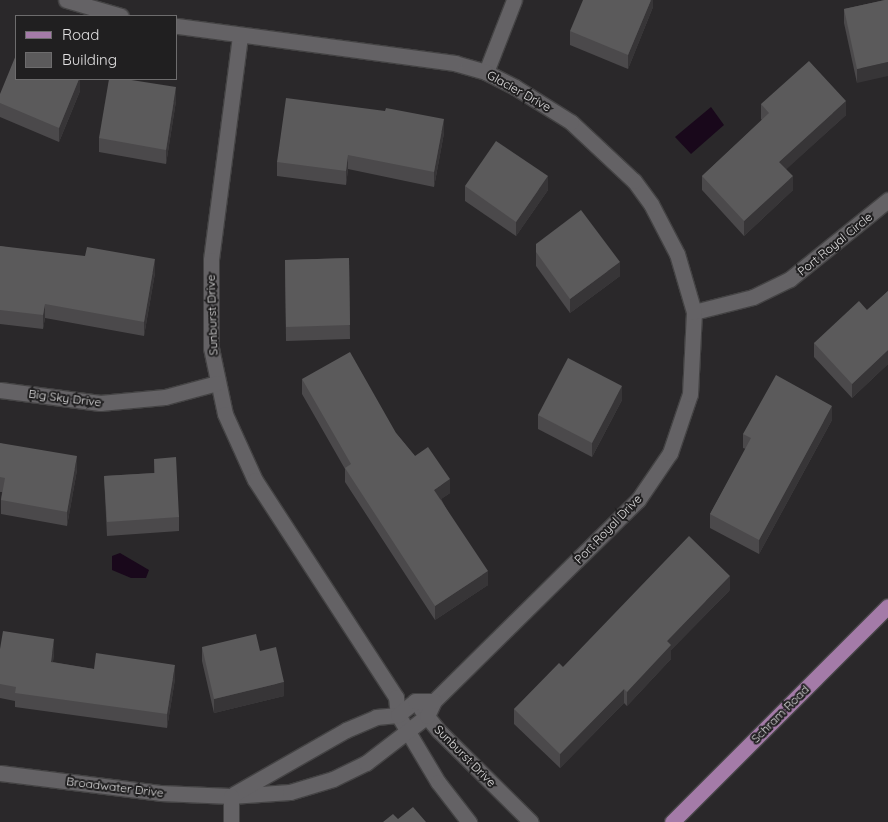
<!DOCTYPE html>
<style>
body{margin:0}
#map{position:relative;width:888px;height:822px;overflow:hidden;background:#2a282a;font-family:Quicksand,sans-serif}
div>[style]{position:absolute}
.water>*{inset:0;background:#19081b}
.roads{filter:drop-shadow(1px 0 #444344) drop-shadow(-1px 0 #444344) drop-shadow(0 1px #444344) drop-shadow(0 -1px #444344)}
.minor>*{height:15px;margin:-7.5px;padding:0 7.5px;transform-origin:7.5px;border-radius:7.5px;background:#646265}
.major>*{height:15px;margin:-7.5px;padding:0 7.5px;transform-origin:7.5px;border-radius:7.5px;background:#a47ba8}
.wall>*{inset:0;background:#4b494b}
.shaded-wall>*{inset:0;background:#373537}
.building>*{inset:0;background:#5b5a5b}
span{translate:-50% -50%;white-space:nowrap;text-align:center;line-height:1.15;-webkit-text-stroke:4px #201f20;paint-order:stroke}
.street-label{font-size:12px;color:#e1e0e1}
.legend{position:absolute;left:15px;top:15px;width:162px;height:65px;box-sizing:border-box;background:#201f20;border:1px solid #6d6c6d;margin:0;padding:6px 9px;list-style:none;font-size:15px;color:#e1e0e1}
.legend li{display:flex;align-items:center;gap:10px;height:25px}
.legend b{width:25px;border:1px solid #6d6c6d}
</style>
<div id="map">
<div class="water">
<i style="clip-path:polygon(711px 107px,724px 125px,691px 154px,675px 137px)"></i>
<i style="clip-path:polygon(120px 553px,149px 570px,146px 578px,131px 578px,112px 570px,112px 556px)"></i>
</div>
<div class="roads">
<div class="minor">
<i style="left:66px;top:0;width:57px;rotate:16.2deg"></i>
<i style="left:240px;top:36px;width:226px;rotate:97.4deg"></i>
<i style="left:211px;top:260px;width:88px;rotate:90deg"></i>
<i style="left:211px;top:348px;width:67px;rotate:78deg"></i>
<i style="left:225px;top:414px;width:72px;rotate:65.6deg"></i>
<i style="left:255px;top:480px;width:259px;rotate:57deg"></i>
<i style="left:396px;top:697px;width:18px;rotate:84deg"></i>
<i style="left:398px;top:715px;width:78px;rotate:59.2deg"></i>
<i style="left:438px;top:782px;width:51px;rotate:52.2deg"></i>
<i style="left:486px;top:72px;width:77px;rotate:-68.7deg"></i>
<i style="left:694px;top:312px;width:61px;rotate:-14.3deg"></i>
<i style="left:753px;top:297px;width:41px;rotate:-25.9deg"></i>
<i style="left:790px;top:279px;width:126px;rotate:-38.9deg"></i>
<i style="left:0;top:390px;width:101px;rotate:7.4deg"></i>
<i style="left:100px;top:403px;width:65px;rotate:-5.3deg"></i>
<i style="left:165px;top:397px;width:54px;rotate:-15.1deg"></i>
<i style="left:421px;top:709px;width:28px;rotate:51deg"></i>
<i style="left:439px;top:731px;width:129px;rotate:44.7deg"></i>
<i style="left:0;top:773px;width:161px;rotate:7.1deg"></i>
<i style="left:160px;top:793px;width:71px;rotate:2.4deg"></i>
<i style="left:231px;top:796px;width:59px;rotate:-3.9deg"></i>
<i style="left:290px;top:792px;width:45px;rotate:-16.8deg"></i>
<i style="left:333px;top:779px;width:37px;rotate:-26deg"></i>
<i style="left:366px;top:763px;width:77px;rotate:-37.6deg"></i>
<i style="left:427px;top:716px;width:17px;rotate:-65deg"></i>
<i style="left:434px;top:701px;width:286px;rotate:-44.6deg"></i>
<i style="left:638px;top:500px;width:57px;rotate:-55.8deg"></i>
<i style="left:670px;top:453px;width:62px;rotate:-71.3deg"></i>
<i style="left:690px;top:394px;width:82px;rotate:-87.2deg"></i>
<i style="left:694px;top:312px;width:60px;rotate:-106.3deg"></i>
<i style="left:677px;top:254px;width:56px;rotate:-117.5deg"></i>
<i style="left:651px;top:204px;width:29px;rotate:-126deg"></i>
<i style="left:634px;top:181px;width:86px;rotate:-136.9deg"></i>
<i style="left:571px;top:122px;width:66px;rotate:-148deg"></i>
<i style="left:515px;top:87px;width:33px;rotate:-153deg"></i>
<i style="left:486px;top:72px;width:32px;rotate:-164deg"></i>
<i style="left:455px;top:63px;width:281px;rotate:-172.4deg"></i>
<i style="left:234px;top:794px;width:129px;rotate:-29.7deg"></i>
<i style="left:346px;top:730px;width:33px;rotate:-23deg"></i>
<i style="left:376px;top:717px;width:22px;rotate:-5deg"></i>
<i style="left:398px;top:715px;width:22px;rotate:-39deg"></i>
<i style="left:415px;top:701px;width:19px"></i>
<i style="left:231px;top:796px;width:26px;rotate:90deg"></i>
</div>
<div class="major">
<i style="left:672px;top:822px;width:305px;rotate:-45deg"></i>
</div>
</div>
<div class="wall">
<i style="clip-path:polygon(653px 0,653px 7px,628px 69px,570px 45px,570px 31px)"></i>
<i style="clip-path:polygon(885px 0,857px 83px,844px 23px,844px 9px)"></i>
<i style="clip-path:polygon(80px 79px,80px 91px,59px 142px,0 117px,0 103px)"></i>
<i style="clip-path:polygon(176px 101px,166px 164px,99px 152px,99px 138px)"></i>
<i style="clip-path:polygon(761px 104px,846px 115px,786px 169px,793px 190px,744px 236px,702px 190px,702px 176px,762px 120px,761px 119px)"></i>
<i style="clip-path:polygon(385px 111px,444px 133px,434px 187px,348px 169px,346px 185px,277px 176px,277px 162px)"></i>
<i style="clip-path:polygon(465px 186px,548px 190px,516px 236px,465px 201px)"></i>
<i style="clip-path:polygon(536px 244px,620px 276px,570px 313px,536px 266px)"></i>
<i style="clip-path:polygon(0 246px,155px 273px,144px 336px,45px 318px,43px 329px,0 324px)"></i>
<i style="clip-path:polygon(349px 258px,350px 339px,286px 341px,285px 260px)"></i>
<i style="clip-path:polygon(888px 291px,888px 364px,852px 398px,814px 357px,814px 343px,867px 310px)"></i>
<i style="clip-path:polygon(302px 379px,396px 433px,415px 456px,450px 493px,441px 499px,488px 585px,435px 620px,345px 482px,345px 469px,302px 394px)"></i>
<i style="clip-path:polygon(622px 400px,592px 457px,538px 429px,538px 415px)"></i>
<i style="clip-path:polygon(832px 420px,759px 554px,710px 528px,710px 514px,746px 449px,743px 448px,743px 434px)"></i>
<i style="clip-path:polygon(0 443px,77px 470px,67px 526px,1px 514px,1px 500px,2px 492px,0 492px)"></i>
<i style="clip-path:polygon(154px 459px,179px 517px,179px 531px,107px 536px,104px 476px,154px 473px)"></i>
<i style="clip-path:polygon(730px 590px,671px 650px,671px 659px,627px 706px,624px 703px,560px 768px,514px 724px,514px 709px,563px 667px)"></i>
<i style="clip-path:polygon(202px 647px,260px 651px,284px 696px,214px 713px,202px 661px)"></i>
<i style="clip-path:polygon(0 649px,54px 653px,53px 662px,94px 669px,175px 679px,167px 728px,15px 707px,15px 701px,0 698px)"></i>
</div>
<div class="shaded-wall">
<i style="clip-path:polygon(651px 0,653px 0,653px 7px,628px 69px,628px 55px)"></i>
<i style="clip-path:polygon(888px 62px,888px 76px,857px 83px,857px 69px)"></i>
<i style="clip-path:polygon(79px 79px,80px 79px,80px 91px,59px 142px,59px 128px)"></i>
<i style="clip-path:polygon(176px 87px,176px 101px,166px 164px,166px 150px)"></i>
<i style="clip-path:polygon(846px 101px,846px 115px,779px 176px,779px 162px)"></i>
<i style="clip-path:polygon(444px 119px,444px 133px,434px 187px,434px 172px)"></i>
<i style="clip-path:polygon(348px 155px,348px 169px,346px 185px,346px 171px)"></i>
<i style="clip-path:polygon(548px 176px,548px 190px,516px 236px,516px 222px)"></i>
<i style="clip-path:polygon(793px 176px,793px 190px,744px 236px,744px 221px)"></i>
<i style="clip-path:polygon(155px 259px,155px 273px,144px 336px,144px 322px)"></i>
<i style="clip-path:polygon(620px 262px,620px 276px,570px 313px,570px 299px)"></i>
<i style="clip-path:polygon(45px 304px,45px 318px,43px 329px,43px 315px)"></i>
<i style="clip-path:polygon(888px 350px,888px 364px,852px 398px,852px 384px)"></i>
<i style="clip-path:polygon(622px 386px,622px 400px,592px 457px,592px 443px)"></i>
<i style="clip-path:polygon(832px 406px,832px 420px,759px 554px,759px 540px)"></i>
<i style="clip-path:polygon(77px 456px,77px 470px,67px 526px,67px 512px)"></i>
<i style="clip-path:polygon(450px 479px,450px 493px,434px 504px,434px 490px)"></i>
<i style="clip-path:polygon(488px 571px,488px 585px,435px 620px,435px 606px)"></i>
<i style="clip-path:polygon(730px 576px,730px 590px,671px 650px,671px 659px,627px 706px,627px 692px,667px 641px)"></i>
<i style="clip-path:polygon(54px 639px,54px 653px,51px 676px,51px 662px)"></i>
<i style="clip-path:polygon(175px 665px,175px 679px,167px 728px,167px 714px)"></i>
<i style="clip-path:polygon(284px 682px,284px 696px,214px 713px,214px 699px)"></i>
<i style="clip-path:polygon(624px 689px,624px 703px,560px 768px,560px 754px)"></i>
</div>
<div class="building">
<i style="clip-path:polygon(583px 0,651px 0,628px 55px,570px 31px)"></i>
<i style="clip-path:polygon(885px 0,888px 0,888px 62px,857px 69px,844px 9px)"></i>
<i style="clip-path:polygon(16px 55px,16px 79px,79px 79px,59px 128px,0 103px,0 94px)"></i>
<i style="clip-path:polygon(809px 61px,846px 101px,779px 162px,793px 176px,744px 221px,702px 176px,769px 113px,761px 104px)"></i>
<i style="clip-path:polygon(109px 79px,125px 79px,176px 87px,166px 150px,99px 138px)"></i>
<i style="clip-path:polygon(286px 98px,385px 111px,386px 108px,444px 119px,434px 172px,348px 155px,346px 171px,277px 162px)"></i>
<i style="clip-path:polygon(496px 141px,548px 176px,516px 222px,465px 186px)"></i>
<i style="clip-path:polygon(581px 210px,620px 262px,570px 299px,536px 252px,536px 244px)"></i>
<i style="clip-path:polygon(0 246px,85px 256px,87px 247px,155px 259px,144px 322px,45px 304px,43px 315px,0 310px)"></i>
<i style="clip-path:polygon(349px 258px,350px 325px,286px 327px,285px 260px)"></i>
<i style="clip-path:polygon(888px 291px,888px 350px,852px 384px,814px 343px,859px 301px,867px 310px)"></i>
<i style="clip-path:polygon(350px 352px,396px 433px,415px 456px,428px 447px,450px 479px,434px 490px,488px 571px,435px 606px,345px 468px,351px 464px,302px 379px)"></i>
<i style="clip-path:polygon(568px 358px,622px 386px,592px 443px,538px 415px)"></i>
<i style="clip-path:polygon(776px 375px,832px 406px,759px 540px,710px 514px,751px 438px,743px 434px)"></i>
<i style="clip-path:polygon(0 443px,77px 456px,67px 512px,1px 500px,5px 478px,0 477px)"></i>
<i style="clip-path:polygon(176px 457px,179px 517px,107px 522px,104px 476px,155px 473px,154px 459px)"></i>
<i style="clip-path:polygon(689px 536px,730px 576px,667px 641px,671px 645px,627px 692px,624px 689px,560px 754px,514px 709px,559px 663px,563px 667px)"></i>
<i style="clip-path:polygon(3px 631px,54px 639px,51px 662px,94px 669px,96px 653px,175px 665px,167px 714px,15px 693px,16px 687px,0 684px,0 649px)"></i>
<i style="clip-path:polygon(256px 634px,260px 651px,276px 647px,284px 682px,214px 699px,202px 647px)"></i>
<i style="clip-path:polygon(413px 807px,426px 822px,383px 822px,393px 814px,398px 819px)"></i>
</div>
<div class="street-label">
<span style="left:519px;top:91px;rotate:29deg">Glacier Drive</span>
<span style="left:835px;top:244px;rotate:-39deg">Port Royal Circle</span>
<span style="left:212px;top:315px;rotate:-92deg">Sunburst Drive</span>
<span style="left:65px;top:398px;rotate:7deg">Big Sky Drive</span>
<span style="left:608px;top:529px;rotate:-46deg">Port Royal Drive</span>
<span style="left:780px;top:714px;rotate:-45deg">Schram Road</span>
<span style="left:465px;top:756px;rotate:45deg">Sunburst Drive</span>
<span style="left:115px;top:787px;rotate:7deg">Broadwater Drive</span>
</div>
<ul class="legend">
<li><b style="height:6px;background:#a47ba8"></b>Road</li>
<li><b style="height:14px;background:#5b5a5b"></b>Building</li>
</ul>
</div>
